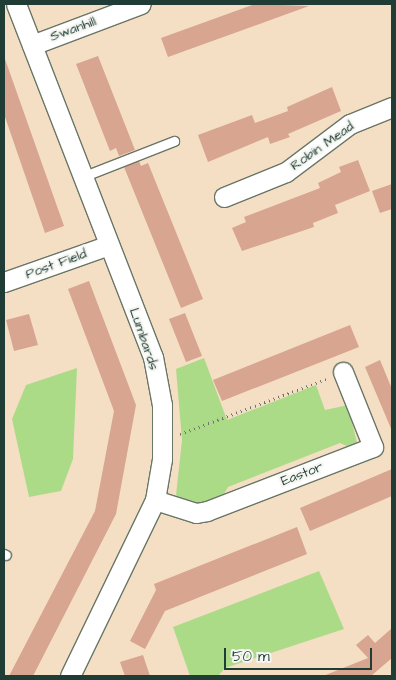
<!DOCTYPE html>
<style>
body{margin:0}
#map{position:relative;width:396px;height:680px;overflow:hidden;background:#f4dfc4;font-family:"Architects Daughter",sans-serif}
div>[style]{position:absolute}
.green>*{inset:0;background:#acdb88}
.building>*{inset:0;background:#d7a590}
.path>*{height:3px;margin-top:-1.5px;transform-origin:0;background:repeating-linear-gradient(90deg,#6a7666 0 1px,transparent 0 5px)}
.roads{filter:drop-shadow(1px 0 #6a7666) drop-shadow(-1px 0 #6a7666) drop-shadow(0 1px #6a7666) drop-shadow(0 -1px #6a7666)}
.service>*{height:9px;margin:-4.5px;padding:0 4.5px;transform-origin:4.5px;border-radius:4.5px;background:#fff}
.minor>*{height:19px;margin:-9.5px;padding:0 9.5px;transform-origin:9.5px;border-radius:9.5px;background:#fff}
span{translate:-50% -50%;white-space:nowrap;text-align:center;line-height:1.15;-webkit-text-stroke:4.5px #f6f6f2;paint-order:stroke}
.street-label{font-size:14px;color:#1f3d34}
.frame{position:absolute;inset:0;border:5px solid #1f3d34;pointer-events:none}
.scale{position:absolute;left:224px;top:648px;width:148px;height:22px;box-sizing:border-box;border:2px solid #1f3d34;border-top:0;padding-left:6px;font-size:15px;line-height:18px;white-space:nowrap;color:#1f3d34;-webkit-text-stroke:4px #f6f6f2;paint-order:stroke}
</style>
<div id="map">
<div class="green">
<i style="clip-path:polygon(204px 358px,227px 420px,316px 385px,325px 410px,348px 405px,357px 443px,351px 448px,340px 443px,228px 487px,221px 499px,203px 505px,185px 504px,176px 495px,182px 440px,176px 369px)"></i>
<i style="clip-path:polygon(77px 368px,73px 459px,61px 491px,29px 497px,12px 419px,26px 385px)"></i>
<i style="clip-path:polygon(319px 571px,344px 629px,225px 668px,218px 676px,190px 676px,173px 627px)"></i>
</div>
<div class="building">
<i style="clip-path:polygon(255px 4px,309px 6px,168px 57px,161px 38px)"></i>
<i style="clip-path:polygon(98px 56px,135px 150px,119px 156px,116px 148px,110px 151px,76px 64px)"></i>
<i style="clip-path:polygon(5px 59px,64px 226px,45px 233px,4px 114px)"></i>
<i style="clip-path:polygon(332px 87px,341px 111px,288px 134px,290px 137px,270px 144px,268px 137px,208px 162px,198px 135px,252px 115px,255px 123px,288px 111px,287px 107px)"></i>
<i style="clip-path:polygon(358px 160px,370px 191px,335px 205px,338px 213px,313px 223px,314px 227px,242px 251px,232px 228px,246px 222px,244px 217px,320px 188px,318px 183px,341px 172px,339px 167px)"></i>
<i style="clip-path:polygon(139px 161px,141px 166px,148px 163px,203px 299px,181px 308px,124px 167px)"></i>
<i style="clip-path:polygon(392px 184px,392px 209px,380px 213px,372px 191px)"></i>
<i style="clip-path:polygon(89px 281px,136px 405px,116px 514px,33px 676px,9px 676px,95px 511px,114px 411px,68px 289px)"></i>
<i style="clip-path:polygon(185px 313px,202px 356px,186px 362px,169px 319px)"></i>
<i style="clip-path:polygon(29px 314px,38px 345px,14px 351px,6px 320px)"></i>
<i style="clip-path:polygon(350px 325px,359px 347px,222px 401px,213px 380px)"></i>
<i style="clip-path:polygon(380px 360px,392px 389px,392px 431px,365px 367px)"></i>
<i style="clip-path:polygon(392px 469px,392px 496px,310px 531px,300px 508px)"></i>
<i style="clip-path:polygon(297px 527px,307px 554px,165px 611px,145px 649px,130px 641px,156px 590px,154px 584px)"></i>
<i style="clip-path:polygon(392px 628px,392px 658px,371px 676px,323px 676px,368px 658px,356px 645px,368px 635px,375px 643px)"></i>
<i style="clip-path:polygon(143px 655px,150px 676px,125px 676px,120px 662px)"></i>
</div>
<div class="path">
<i style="left:180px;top:434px;width:156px;rotate:-20.6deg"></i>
</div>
<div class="roads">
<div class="service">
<i style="left:82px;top:177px;width:99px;rotate:-21.4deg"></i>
<i style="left:4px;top:554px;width:2px;rotate:27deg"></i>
</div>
<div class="minor">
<i style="left:16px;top:4px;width:379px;rotate:68.8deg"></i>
<i style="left:153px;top:357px;width:49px;rotate:79.4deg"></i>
<i style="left:162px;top:405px;width:54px;rotate:90deg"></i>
<i style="left:162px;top:459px;width:42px;rotate:99.7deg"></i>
<i style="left:155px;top:500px;width:195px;rotate:115.8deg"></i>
<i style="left:32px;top:45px;width:116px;rotate:-20.6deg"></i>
<i style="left:224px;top:197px;width:67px;rotate:-22deg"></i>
<i style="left:286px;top:172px;width:80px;rotate:-36.9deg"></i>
<i style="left:350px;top:124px;width:45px;rotate:-22deg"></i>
<i style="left:4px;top:282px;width:111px;rotate:-19.4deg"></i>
<i style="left:155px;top:500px;width:43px;rotate:17.6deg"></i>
<i style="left:196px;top:513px;width:11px;rotate:-10deg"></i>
<i style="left:207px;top:511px;width:178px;rotate:-21.1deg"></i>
<i style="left:373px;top:447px;width:81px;rotate:-111.8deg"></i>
</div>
</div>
<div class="street-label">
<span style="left:73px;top:29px;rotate:-20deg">Swanhill</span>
<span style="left:322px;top:146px;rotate:-35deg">Robin Mead</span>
<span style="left:56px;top:264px;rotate:-20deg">Post Field</span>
<span style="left:144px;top:339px;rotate:71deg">Lumbards</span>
<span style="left:302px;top:474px;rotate:-21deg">Eastor</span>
</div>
<div class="frame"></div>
<div class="scale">50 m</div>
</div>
